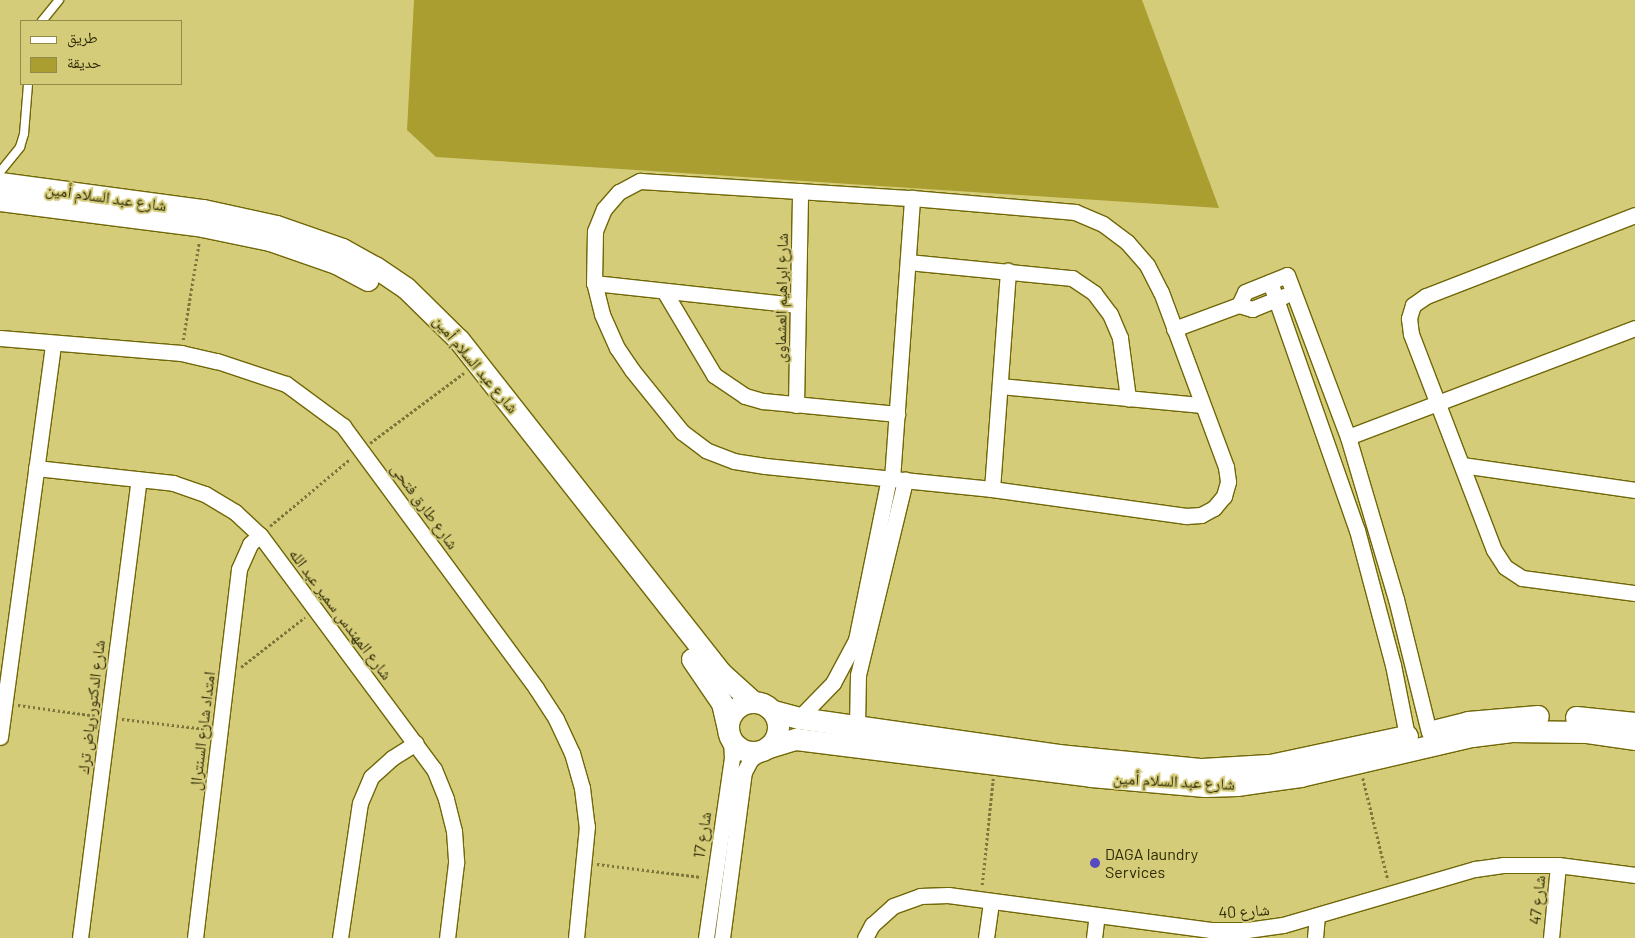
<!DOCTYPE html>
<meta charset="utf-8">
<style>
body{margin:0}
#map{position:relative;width:1635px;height:938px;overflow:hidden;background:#d5cc7a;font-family:Barlow,"Noto Naskh Arabic",sans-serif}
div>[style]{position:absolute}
.green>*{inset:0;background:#aa9e31}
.path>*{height:2.5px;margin-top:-1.25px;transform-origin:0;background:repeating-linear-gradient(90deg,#7d773d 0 2.5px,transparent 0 5px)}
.roads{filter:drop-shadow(1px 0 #706707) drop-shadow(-1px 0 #706707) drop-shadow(0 1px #706707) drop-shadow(0 -1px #706707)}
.lane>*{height:8px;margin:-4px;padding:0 4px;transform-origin:4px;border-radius:4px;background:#fff}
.street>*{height:15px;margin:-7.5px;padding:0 7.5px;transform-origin:7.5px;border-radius:7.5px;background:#fff}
.secondary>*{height:21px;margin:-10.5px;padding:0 10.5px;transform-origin:10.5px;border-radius:10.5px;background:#fff}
.secondary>.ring{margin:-10.5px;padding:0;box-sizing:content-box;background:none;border:21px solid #fff;border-radius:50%}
.dots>*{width:14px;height:14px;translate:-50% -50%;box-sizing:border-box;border:2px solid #d5cc7a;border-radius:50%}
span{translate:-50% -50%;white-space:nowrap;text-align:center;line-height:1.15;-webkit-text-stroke:4px #d5cc7a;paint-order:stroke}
.street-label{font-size:16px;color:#2e2a06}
.poi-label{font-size:16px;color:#2e2a06}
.left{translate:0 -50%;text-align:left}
.legend{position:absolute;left:20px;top:20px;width:162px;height:65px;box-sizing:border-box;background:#d5cc7a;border:1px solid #928b4c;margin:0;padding:6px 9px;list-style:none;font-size:15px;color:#2e2a06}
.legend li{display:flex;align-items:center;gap:10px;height:25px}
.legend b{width:25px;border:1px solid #928b4c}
</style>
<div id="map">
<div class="green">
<i style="clip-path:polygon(414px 0,1142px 0,1219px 208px,436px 157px,407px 130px)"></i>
</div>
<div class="path">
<i style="left:183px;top:340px;width:99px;rotate:-80.7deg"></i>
<i style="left:370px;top:443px;width:117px;rotate:-36.7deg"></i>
<i style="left:270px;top:526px;width:104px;rotate:-39.9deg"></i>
<i style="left:241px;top:667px;width:81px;rotate:-38deg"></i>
<i style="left:18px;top:705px;width:80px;rotate:7.9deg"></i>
<i style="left:122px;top:719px;width:85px;rotate:6.8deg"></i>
<i style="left:1363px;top:778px;width:105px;rotate:76.2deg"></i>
<i style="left:597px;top:864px;width:105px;rotate:7.1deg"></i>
<i style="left:982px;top:885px;width:107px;rotate:-84.1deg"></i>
</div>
<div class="roads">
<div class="lane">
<i style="left:42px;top:21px;width:27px;rotate:-51deg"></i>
<i style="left:0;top:172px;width:32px;rotate:-51deg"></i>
<i style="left:20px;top:147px;width:14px;rotate:-73deg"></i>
<i style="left:24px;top:134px;width:50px;rotate:-85.4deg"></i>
</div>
<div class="street">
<i style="left:640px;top:181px;width:273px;rotate:3.6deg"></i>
<i style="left:912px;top:198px;width:164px;rotate:4.9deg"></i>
<i style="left:1075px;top:212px;width:30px;rotate:23deg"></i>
<i style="left:1103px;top:224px;width:30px;rotate:37deg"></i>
<i style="left:1127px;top:242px;width:30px;rotate:49deg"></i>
<i style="left:1147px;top:265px;width:30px;rotate:63deg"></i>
<i style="left:1161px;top:292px;width:187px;rotate:69.6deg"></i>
<i style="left:1226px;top:467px;width:15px;rotate:82deg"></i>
<i style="left:1228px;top:482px;width:15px;rotate:106deg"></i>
<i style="left:1224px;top:496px;width:16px;rotate:130deg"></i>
<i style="left:1214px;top:508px;width:15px;rotate:152deg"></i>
<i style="left:1201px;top:515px;width:15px;rotate:176deg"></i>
<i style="left:1186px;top:516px;width:196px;rotate:-172.1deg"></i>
<i style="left:992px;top:489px;width:228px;rotate:-174.2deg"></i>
<i style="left:765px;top:466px;width:31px;rotate:-171deg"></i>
<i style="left:734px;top:461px;width:30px;rotate:-159deg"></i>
<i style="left:706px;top:450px;width:30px;rotate:-143deg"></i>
<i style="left:682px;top:432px;width:80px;rotate:-128.9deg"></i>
<i style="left:632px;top:370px;width:27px;rotate:-124deg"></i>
<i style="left:617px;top:348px;width:37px;rotate:-114deg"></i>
<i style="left:602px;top:314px;width:32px;rotate:-104deg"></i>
<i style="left:594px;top:283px;width:52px;rotate:-88.9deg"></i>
<i style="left:595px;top:231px;width:24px;rotate:-68deg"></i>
<i style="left:604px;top:209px;width:23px;rotate:-49deg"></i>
<i style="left:619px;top:192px;width:24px;rotate:-28deg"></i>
<i style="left:1635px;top:215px;width:224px;rotate:158.8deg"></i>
<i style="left:1426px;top:296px;width:16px;rotate:145deg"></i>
<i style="left:1413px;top:305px;width:14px;rotate:107deg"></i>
<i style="left:1409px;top:318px;width:16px;rotate:83deg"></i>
<i style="left:1411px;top:334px;width:231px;rotate:69deg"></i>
<i style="left:1494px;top:550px;width:20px;rotate:57deg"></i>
<i style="left:1505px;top:567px;width:20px;rotate:33deg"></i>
<i style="left:1522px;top:578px;width:114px;rotate:7.6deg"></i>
<i style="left:908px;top:262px;width:165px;rotate:5.6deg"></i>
<i style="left:1072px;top:278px;width:27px;rotate:34deg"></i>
<i style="left:1094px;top:293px;width:26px;rotate:53deg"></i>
<i style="left:1110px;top:314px;width:26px;rotate:67deg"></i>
<i style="left:1120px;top:338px;width:61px;rotate:82.4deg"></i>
<i style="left:1270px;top:282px;width:263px;rotate:70.7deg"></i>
<i style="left:1357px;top:530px;width:140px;rotate:75.1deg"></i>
<i style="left:1393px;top:665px;width:72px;rotate:78.8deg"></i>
<i style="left:594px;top:283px;width:205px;rotate:6.2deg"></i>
<i style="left:664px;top:291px;width:98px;rotate:59.2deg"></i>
<i style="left:714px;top:375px;width:37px;rotate:34deg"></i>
<i style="left:745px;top:396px;width:19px;rotate:16deg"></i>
<i style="left:763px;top:401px;width:135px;rotate:5.5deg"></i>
<i style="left:1239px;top:305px;width:14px;rotate:-65deg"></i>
<i style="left:1245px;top:292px;width:45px;rotate:-22deg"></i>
<i style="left:1287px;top:275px;width:173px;rotate:69.4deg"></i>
<i style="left:1348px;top:437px;width:169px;rotate:73.5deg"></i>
<i style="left:1396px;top:599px;width:137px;rotate:76.1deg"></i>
<i style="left:1174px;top:329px;width:69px;rotate:-20.3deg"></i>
<i style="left:1239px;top:305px;width:14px;rotate:17deg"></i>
<i style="left:1252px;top:309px;width:35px;rotate:-22deg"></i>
<i style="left:0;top:338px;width:182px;rotate:4.7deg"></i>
<i style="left:181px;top:353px;width:37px;rotate:13deg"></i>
<i style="left:217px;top:361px;width:73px;rotate:18.4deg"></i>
<i style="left:286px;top:384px;width:71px;rotate:36.4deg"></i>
<i style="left:343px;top:426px;width:325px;rotate:53.6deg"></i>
<i style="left:536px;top:688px;width:37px;rotate:57deg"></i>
<i style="left:556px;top:719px;width:38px;rotate:65deg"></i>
<i style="left:572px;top:753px;width:36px;rotate:74deg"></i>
<i style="left:582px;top:788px;width:38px;rotate:83deg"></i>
<i style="left:587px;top:826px;width:113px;rotate:95.6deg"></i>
<i style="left:1000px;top:386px;width:203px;rotate:5.4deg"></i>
<i style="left:796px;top:405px;width:214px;rotate:-88.9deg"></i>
<i style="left:1348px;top:437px;width:307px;rotate:-20.8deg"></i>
<i style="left:1462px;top:465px;width:175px;rotate:8.2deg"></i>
<i style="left:36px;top:468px;width:138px;rotate:6.2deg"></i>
<i style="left:173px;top:483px;width:34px;rotate:19deg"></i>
<i style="left:205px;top:494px;width:35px;rotate:31deg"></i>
<i style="left:235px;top:512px;width:34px;rotate:43deg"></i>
<i style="left:260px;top:535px;width:292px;rotate:53.4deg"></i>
<i style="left:434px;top:769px;width:32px;rotate:68deg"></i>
<i style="left:446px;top:799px;width:33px;rotate:76deg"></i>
<i style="left:454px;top:831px;width:32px;rotate:86deg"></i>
<i style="left:456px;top:863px;width:76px;rotate:96.8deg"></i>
<i style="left:892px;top:479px;width:282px;rotate:-85.9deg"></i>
<i style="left:992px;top:489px;width:219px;rotate:-85.8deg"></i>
<i style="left:799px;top:718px;width:49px;rotate:-45.8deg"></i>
<i style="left:833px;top:683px;width:49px;rotate:-61.9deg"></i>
<i style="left:856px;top:640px;width:165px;rotate:-78.5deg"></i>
<i style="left:857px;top:726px;width:51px;rotate:-88.9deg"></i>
<i style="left:858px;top:675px;width:201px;rotate:-76.4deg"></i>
<i style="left:0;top:737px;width:396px;rotate:-82.3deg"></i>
<i style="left:80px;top:938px;width:462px;rotate:-82.7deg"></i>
<i style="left:195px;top:938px;width:372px;rotate:-83.2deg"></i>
<i style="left:239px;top:569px;width:27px;rotate:-66deg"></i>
<i style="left:250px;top:544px;width:13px;rotate:-42deg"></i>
<i style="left:340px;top:938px;width:136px;rotate:-81.6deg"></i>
<i style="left:360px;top:803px;width:28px;rotate:-67deg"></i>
<i style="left:371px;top:777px;width:28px;rotate:-42deg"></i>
<i style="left:392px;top:758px;width:28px;rotate:-32deg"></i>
<i style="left:706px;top:938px;width:182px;rotate:-81.8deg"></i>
<i style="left:732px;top:758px;width:19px;rotate:-93deg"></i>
<i style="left:722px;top:938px;width:167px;rotate:-82.5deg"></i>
<i style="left:744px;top:772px;width:15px;rotate:-62deg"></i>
<i style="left:751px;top:759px;width:14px;rotate:-34deg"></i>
<i style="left:865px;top:938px;width:15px;rotate:-62deg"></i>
<i style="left:872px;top:925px;width:28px;rotate:-42deg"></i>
<i style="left:893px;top:906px;width:29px;rotate:-20deg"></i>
<i style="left:920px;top:896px;width:28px;rotate:-2deg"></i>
<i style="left:948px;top:895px;width:265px;rotate:7.6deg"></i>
<i style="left:1211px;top:930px;width:36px"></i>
<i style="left:1247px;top:930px;width:36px;rotate:-8deg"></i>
<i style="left:1283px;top:925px;width:200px;rotate:-16.3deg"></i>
<i style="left:1475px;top:869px;width:28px;rotate:-8deg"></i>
<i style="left:1503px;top:865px;width:55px"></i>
<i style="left:1558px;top:865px;width:78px;rotate:7.4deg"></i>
<i style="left:986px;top:938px;width:37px;rotate:-82deg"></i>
<i style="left:1094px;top:938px;width:23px;rotate:-83deg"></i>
<i style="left:1315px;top:938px;width:22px;rotate:-85deg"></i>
<i style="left:1551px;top:938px;width:73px;rotate:-84.5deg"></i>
</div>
<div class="secondary">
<i style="left:0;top:183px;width:205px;rotate:7.6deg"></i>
<i style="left:203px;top:210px;width:75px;rotate:12.4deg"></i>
<i style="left:276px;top:226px;width:70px;rotate:19.2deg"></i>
<i style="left:342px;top:249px;width:38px;rotate:29deg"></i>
<i style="left:375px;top:267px;width:37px;rotate:34deg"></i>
<i style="left:406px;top:288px;width:74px;rotate:44.5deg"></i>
<i style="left:459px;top:340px;width:422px;rotate:51.8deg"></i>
<i style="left:720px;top:672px;width:43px;rotate:42.2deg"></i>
<i style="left:0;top:200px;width:204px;rotate:7.3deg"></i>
<i style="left:202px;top:226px;width:69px;rotate:11.6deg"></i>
<i style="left:270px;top:240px;width:70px;rotate:19.2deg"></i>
<i style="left:336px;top:263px;width:36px;rotate:28deg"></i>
<i style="left:692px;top:659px;width:53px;rotate:55.7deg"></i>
<i style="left:722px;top:703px;width:26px;rotate:77deg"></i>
<i class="ring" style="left:728px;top:702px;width:29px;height:29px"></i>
<i style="left:773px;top:711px;width:27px;rotate:15deg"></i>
<i style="left:799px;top:718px;width:262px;rotate:8.1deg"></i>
<i style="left:1058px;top:755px;width:145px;rotate:5.6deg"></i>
<i style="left:1202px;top:769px;width:68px;rotate:-3.4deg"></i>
<i style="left:1270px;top:765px;width:140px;rotate:-12deg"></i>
<i style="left:1576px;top:717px;width:59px;rotate:5.8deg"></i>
<i style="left:1437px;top:730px;width:32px;rotate:-14deg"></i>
<i style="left:1468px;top:722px;width:70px;rotate:-4.9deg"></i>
<i style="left:769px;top:747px;width:28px;rotate:-17deg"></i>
<i style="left:796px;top:739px;width:297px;rotate:7.1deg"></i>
<i style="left:1091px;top:776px;width:114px;rotate:5deg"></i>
<i style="left:1205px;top:786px;width:32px;rotate:-2deg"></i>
<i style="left:1237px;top:785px;width:64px;rotate:-8.1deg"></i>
<i style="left:1300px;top:776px;width:177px;rotate:-13.1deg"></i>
<i style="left:1472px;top:736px;width:38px;rotate:-7deg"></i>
<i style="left:1510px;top:731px;width:77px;rotate:0.7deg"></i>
<i style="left:1587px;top:732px;width:49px;rotate:8.3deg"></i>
</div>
</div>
<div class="dots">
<i style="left:1095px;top:863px;background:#5749c0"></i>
</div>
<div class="street-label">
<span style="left:106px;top:197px;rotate:8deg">شارع عبد السلام أمين</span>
<span style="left:781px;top:298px;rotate:-89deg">شارع ابراهيم العشماوى</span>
<span style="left:476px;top:364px;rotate:50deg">شارع عبد السلام أمين</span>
<span style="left:425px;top:506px;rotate:54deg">شارع طارق فتحى</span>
<span style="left:341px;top:614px;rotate:53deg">شارع المهندس سمير عبد الله</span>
<span style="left:91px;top:707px;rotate:-83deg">شارع الدكتور رياض ترك</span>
<span style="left:202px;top:731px;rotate:-83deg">امتداد شارع السنترال</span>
<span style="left:1174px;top:781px;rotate:3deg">شارع عبد السلام أمين</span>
<span style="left:702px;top:835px;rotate:-81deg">شارع 17</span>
<span style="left:1537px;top:900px;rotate:-84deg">شارع 47</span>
<span style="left:1244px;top:911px;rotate:-4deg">شارع 40</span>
</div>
<div class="poi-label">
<span class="left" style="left:1105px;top:863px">DAGA laundry<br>Services</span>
</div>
<ul class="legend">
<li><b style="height:6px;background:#fff"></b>طريق</li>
<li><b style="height:14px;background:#aa9e31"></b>حديقة</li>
</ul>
</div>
